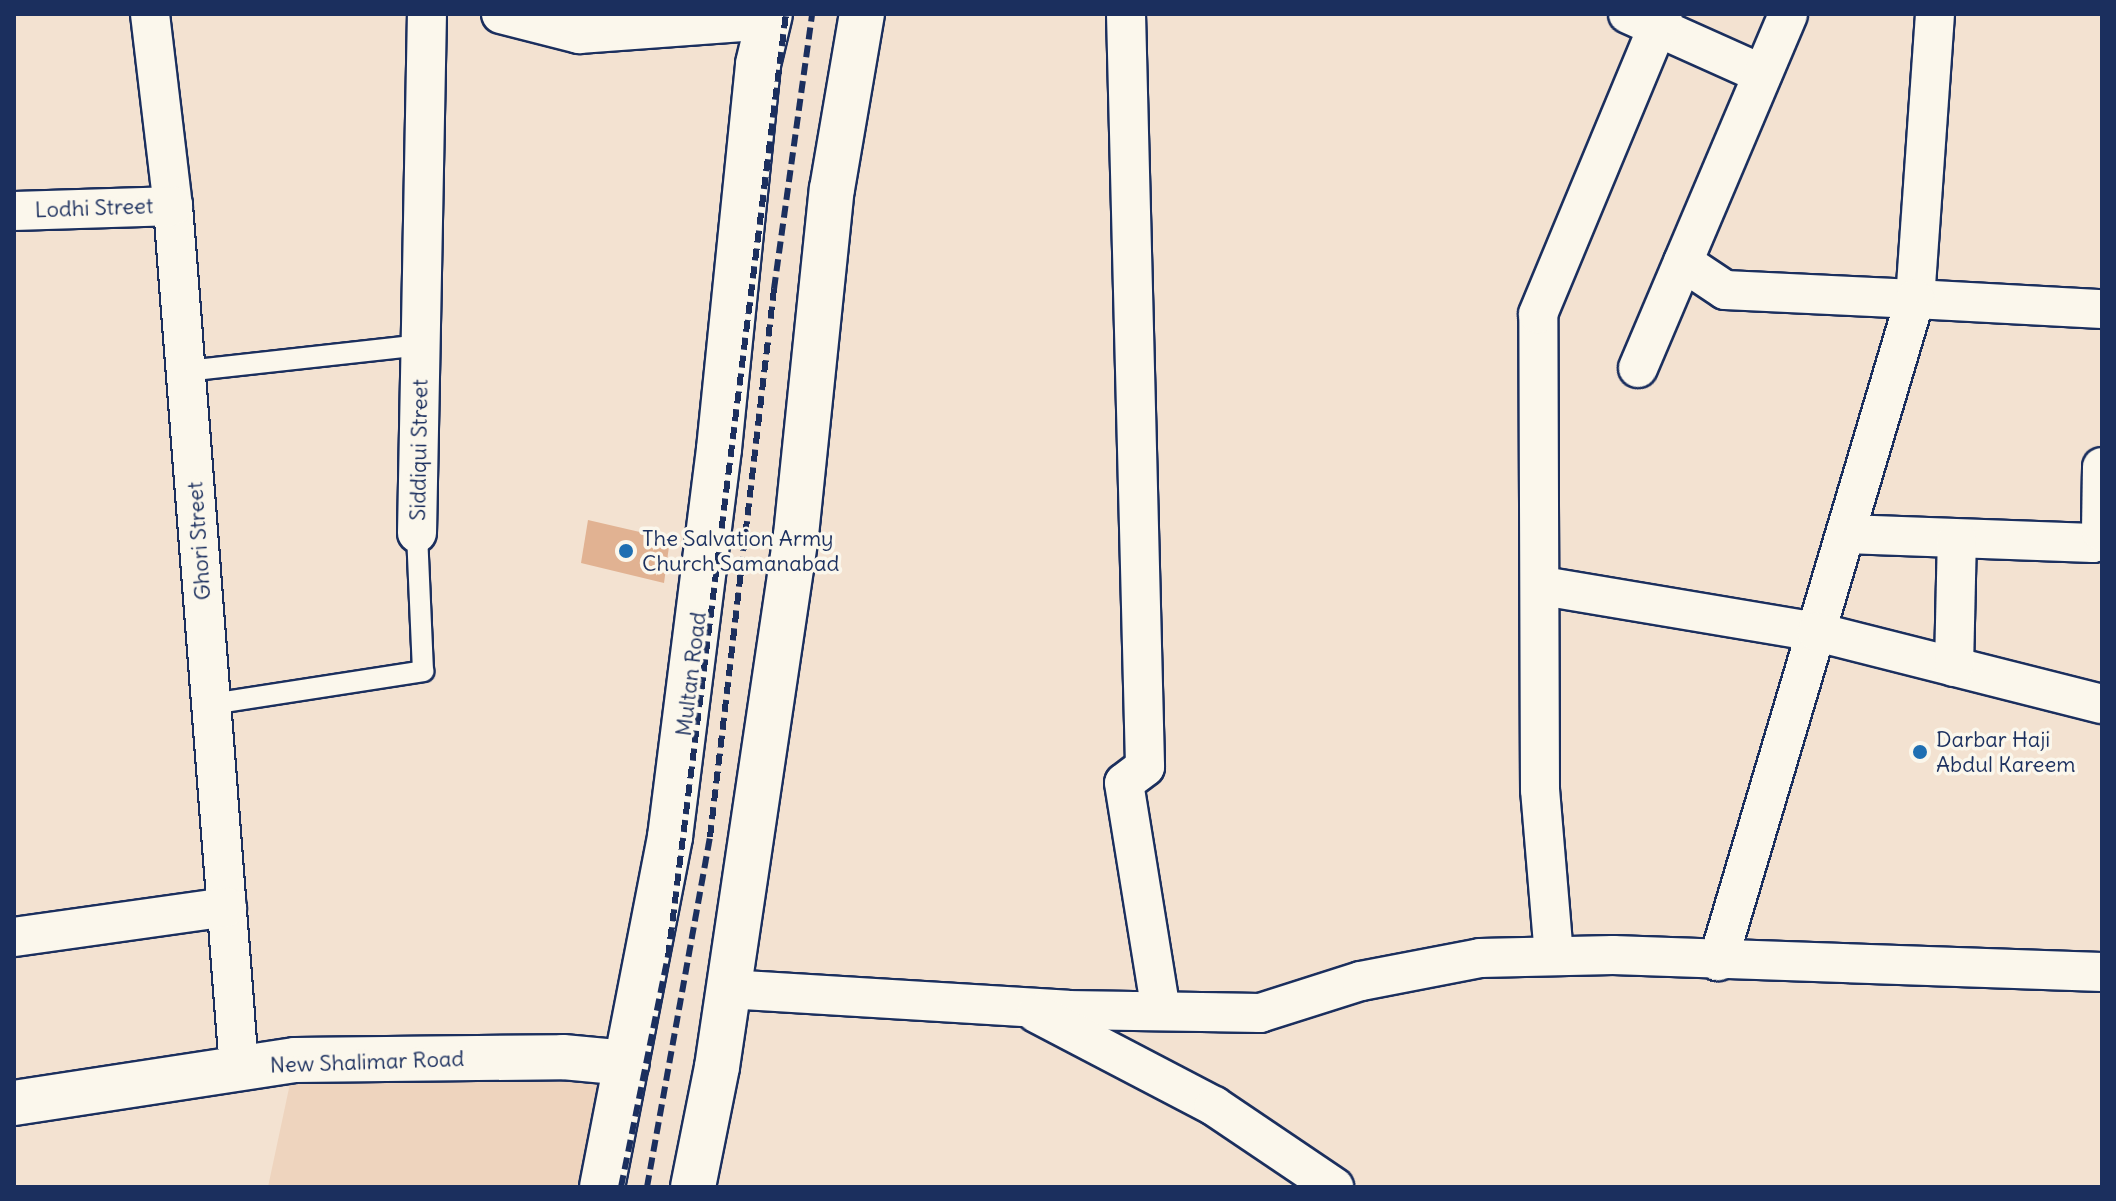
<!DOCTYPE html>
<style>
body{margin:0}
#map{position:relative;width:2116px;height:1201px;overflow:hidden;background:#f3e2d1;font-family:Delius,sans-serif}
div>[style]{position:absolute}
.built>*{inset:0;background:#eed4be}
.building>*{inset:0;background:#e1b292}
.roads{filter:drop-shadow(2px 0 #1b2f5e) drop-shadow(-2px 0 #1b2f5e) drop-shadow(0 2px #1b2f5e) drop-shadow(0 -2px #1b2f5e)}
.service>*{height:20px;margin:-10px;padding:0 10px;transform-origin:10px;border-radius:10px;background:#fbf7ec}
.minor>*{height:38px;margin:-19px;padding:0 19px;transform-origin:19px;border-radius:19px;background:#fbf7ec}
.tertiary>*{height:44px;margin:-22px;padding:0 22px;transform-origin:22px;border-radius:22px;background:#fbf7ec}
.primary>*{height:44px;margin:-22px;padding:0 22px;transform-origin:22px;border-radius:22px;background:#fbf7ec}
.rail>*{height:6px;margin-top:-3px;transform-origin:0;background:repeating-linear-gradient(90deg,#1b2f5e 0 12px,transparent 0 18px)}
.dots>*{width:22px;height:22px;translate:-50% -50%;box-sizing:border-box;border:4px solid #fbf7ec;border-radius:50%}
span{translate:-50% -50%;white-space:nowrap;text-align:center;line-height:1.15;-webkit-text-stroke:7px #fbf7ec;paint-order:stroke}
.street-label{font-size:22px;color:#1b2f5e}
.poi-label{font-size:22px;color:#1b2f5e}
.left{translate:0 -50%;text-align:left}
.frame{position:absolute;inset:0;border:16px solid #1b2f5e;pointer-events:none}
</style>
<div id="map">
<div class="built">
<i style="clip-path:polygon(632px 1043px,607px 1187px,268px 1187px,295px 1060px)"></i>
</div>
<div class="building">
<i style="clip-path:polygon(588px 520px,670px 539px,664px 583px,581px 563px)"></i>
</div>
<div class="roads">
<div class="service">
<i style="left:186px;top:371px;width:236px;rotate:-6.3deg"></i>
<i style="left:211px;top:704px;width:215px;rotate:-8.8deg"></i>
<i style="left:423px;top:671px;width:138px;rotate:-92.5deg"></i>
</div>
<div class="minor">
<i style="left:150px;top:14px;width:193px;rotate:83.2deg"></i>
<i style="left:173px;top:206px;width:865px;rotate:85.62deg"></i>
<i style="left:501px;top:14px;width:81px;rotate:14.4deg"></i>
<i style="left:579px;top:34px;width:191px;rotate:-4.2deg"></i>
<i style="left:1126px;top:14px;width:753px;rotate:88.55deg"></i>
<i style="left:1145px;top:767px;width:26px;rotate:143deg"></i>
<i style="left:1124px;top:783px;width:231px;rotate:80.8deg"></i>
<i style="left:1628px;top:14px;width:147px;rotate:24.1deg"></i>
<i style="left:1935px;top:14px;width:286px;rotate:94deg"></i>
<i style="left:1915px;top:299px;width:187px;rotate:3.1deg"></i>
<i style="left:14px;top:211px;width:159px;rotate:-1.8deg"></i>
<i style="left:1683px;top:262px;width:50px;rotate:33.7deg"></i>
<i style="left:1725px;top:290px;width:190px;rotate:2.7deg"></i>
<i style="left:1915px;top:299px;width:691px;rotate:106.57deg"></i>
<i style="left:1638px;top:368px;width:384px;rotate:-67deg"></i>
<i style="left:417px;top:533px;width:519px;rotate:-88.9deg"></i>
<i style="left:1846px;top:534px;width:247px;rotate:2.1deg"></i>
<i style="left:2093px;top:543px;width:14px;rotate:-56deg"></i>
<i style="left:2101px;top:531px;width:64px;rotate:-89.1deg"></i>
<i style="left:1542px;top:586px;width:279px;rotate:9.5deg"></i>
<i style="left:1817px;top:632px;width:294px;rotate:14.2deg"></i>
<i style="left:1954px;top:667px;width:128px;rotate:-88.7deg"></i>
<i style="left:14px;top:937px;width:215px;rotate:-8deg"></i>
<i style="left:1554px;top:956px;width:167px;rotate:-94.8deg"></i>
<i style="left:1540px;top:790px;width:476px;rotate:-90.2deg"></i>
<i style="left:1538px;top:314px;width:325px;rotate:-67.4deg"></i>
<i style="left:727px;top:989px;width:341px;rotate:3.5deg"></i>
<i style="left:1067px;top:1010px;width:193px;rotate:0.9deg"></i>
<i style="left:1260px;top:1013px;width:106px;rotate:-17.6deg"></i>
<i style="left:1361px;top:981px;width:121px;rotate:-10.9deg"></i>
<i style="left:1480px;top:958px;width:133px;rotate:-1.3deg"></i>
<i style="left:1613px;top:955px;width:489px;rotate:2deg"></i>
<i style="left:1036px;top:1013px;width:201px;rotate:27.6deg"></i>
<i style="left:1214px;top:1106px;width:145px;rotate:34deg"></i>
</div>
<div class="tertiary">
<i style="left:14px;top:1103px;width:284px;rotate:-8.7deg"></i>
<i style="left:295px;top:1060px;width:268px;rotate:-0.6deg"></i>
<i style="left:563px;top:1057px;width:64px;rotate:5.4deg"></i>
</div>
<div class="primary">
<i style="left:602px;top:1187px;width:357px;rotate:-79deg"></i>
<i style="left:670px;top:837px;width:391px;rotate:-82.8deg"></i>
<i style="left:719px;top:449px;width:387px;rotate:-84.2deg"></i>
<i style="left:758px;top:64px;width:51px;rotate:-76.5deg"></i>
<i style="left:693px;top:1187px;width:122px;rotate:-78.7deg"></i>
<i style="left:717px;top:1067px;width:538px;rotate:-81.55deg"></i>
<i style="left:796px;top:535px;width:348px;rotate:-84.1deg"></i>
<i style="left:832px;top:189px;width:178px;rotate:-80.3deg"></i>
</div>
</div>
<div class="rail">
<i style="left:621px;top:1187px;width:235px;rotate:-78.5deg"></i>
<i style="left:668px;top:957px;width:950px;rotate:-82.87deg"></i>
<i style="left:647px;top:1187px;width:356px;rotate:-79.8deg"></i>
<i style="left:710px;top:837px;width:552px;rotate:-83.34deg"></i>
<i style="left:774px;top:289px;width:278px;rotate:-82.1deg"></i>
</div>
<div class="dots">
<i style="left:626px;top:551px;background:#1f6fb2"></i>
<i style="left:1920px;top:752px;background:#1f6fb2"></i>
</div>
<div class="street-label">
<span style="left:94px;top:208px;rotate:-2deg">Lodhi Street</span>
<span style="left:419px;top:450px;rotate:-89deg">Siddiqui Street</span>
<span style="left:199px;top:541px;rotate:-94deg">Ghori Street</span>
<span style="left:691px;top:674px;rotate:-83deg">Multan Road</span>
<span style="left:367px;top:1062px;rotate:-2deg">New Shalimar Road</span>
</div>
<div class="poi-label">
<span class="left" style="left:642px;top:551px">The Salvation Army<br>Church Samanabad</span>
<span class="left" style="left:1936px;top:752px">Darbar Haji<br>Abdul Kareem</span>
</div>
<div class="frame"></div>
</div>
